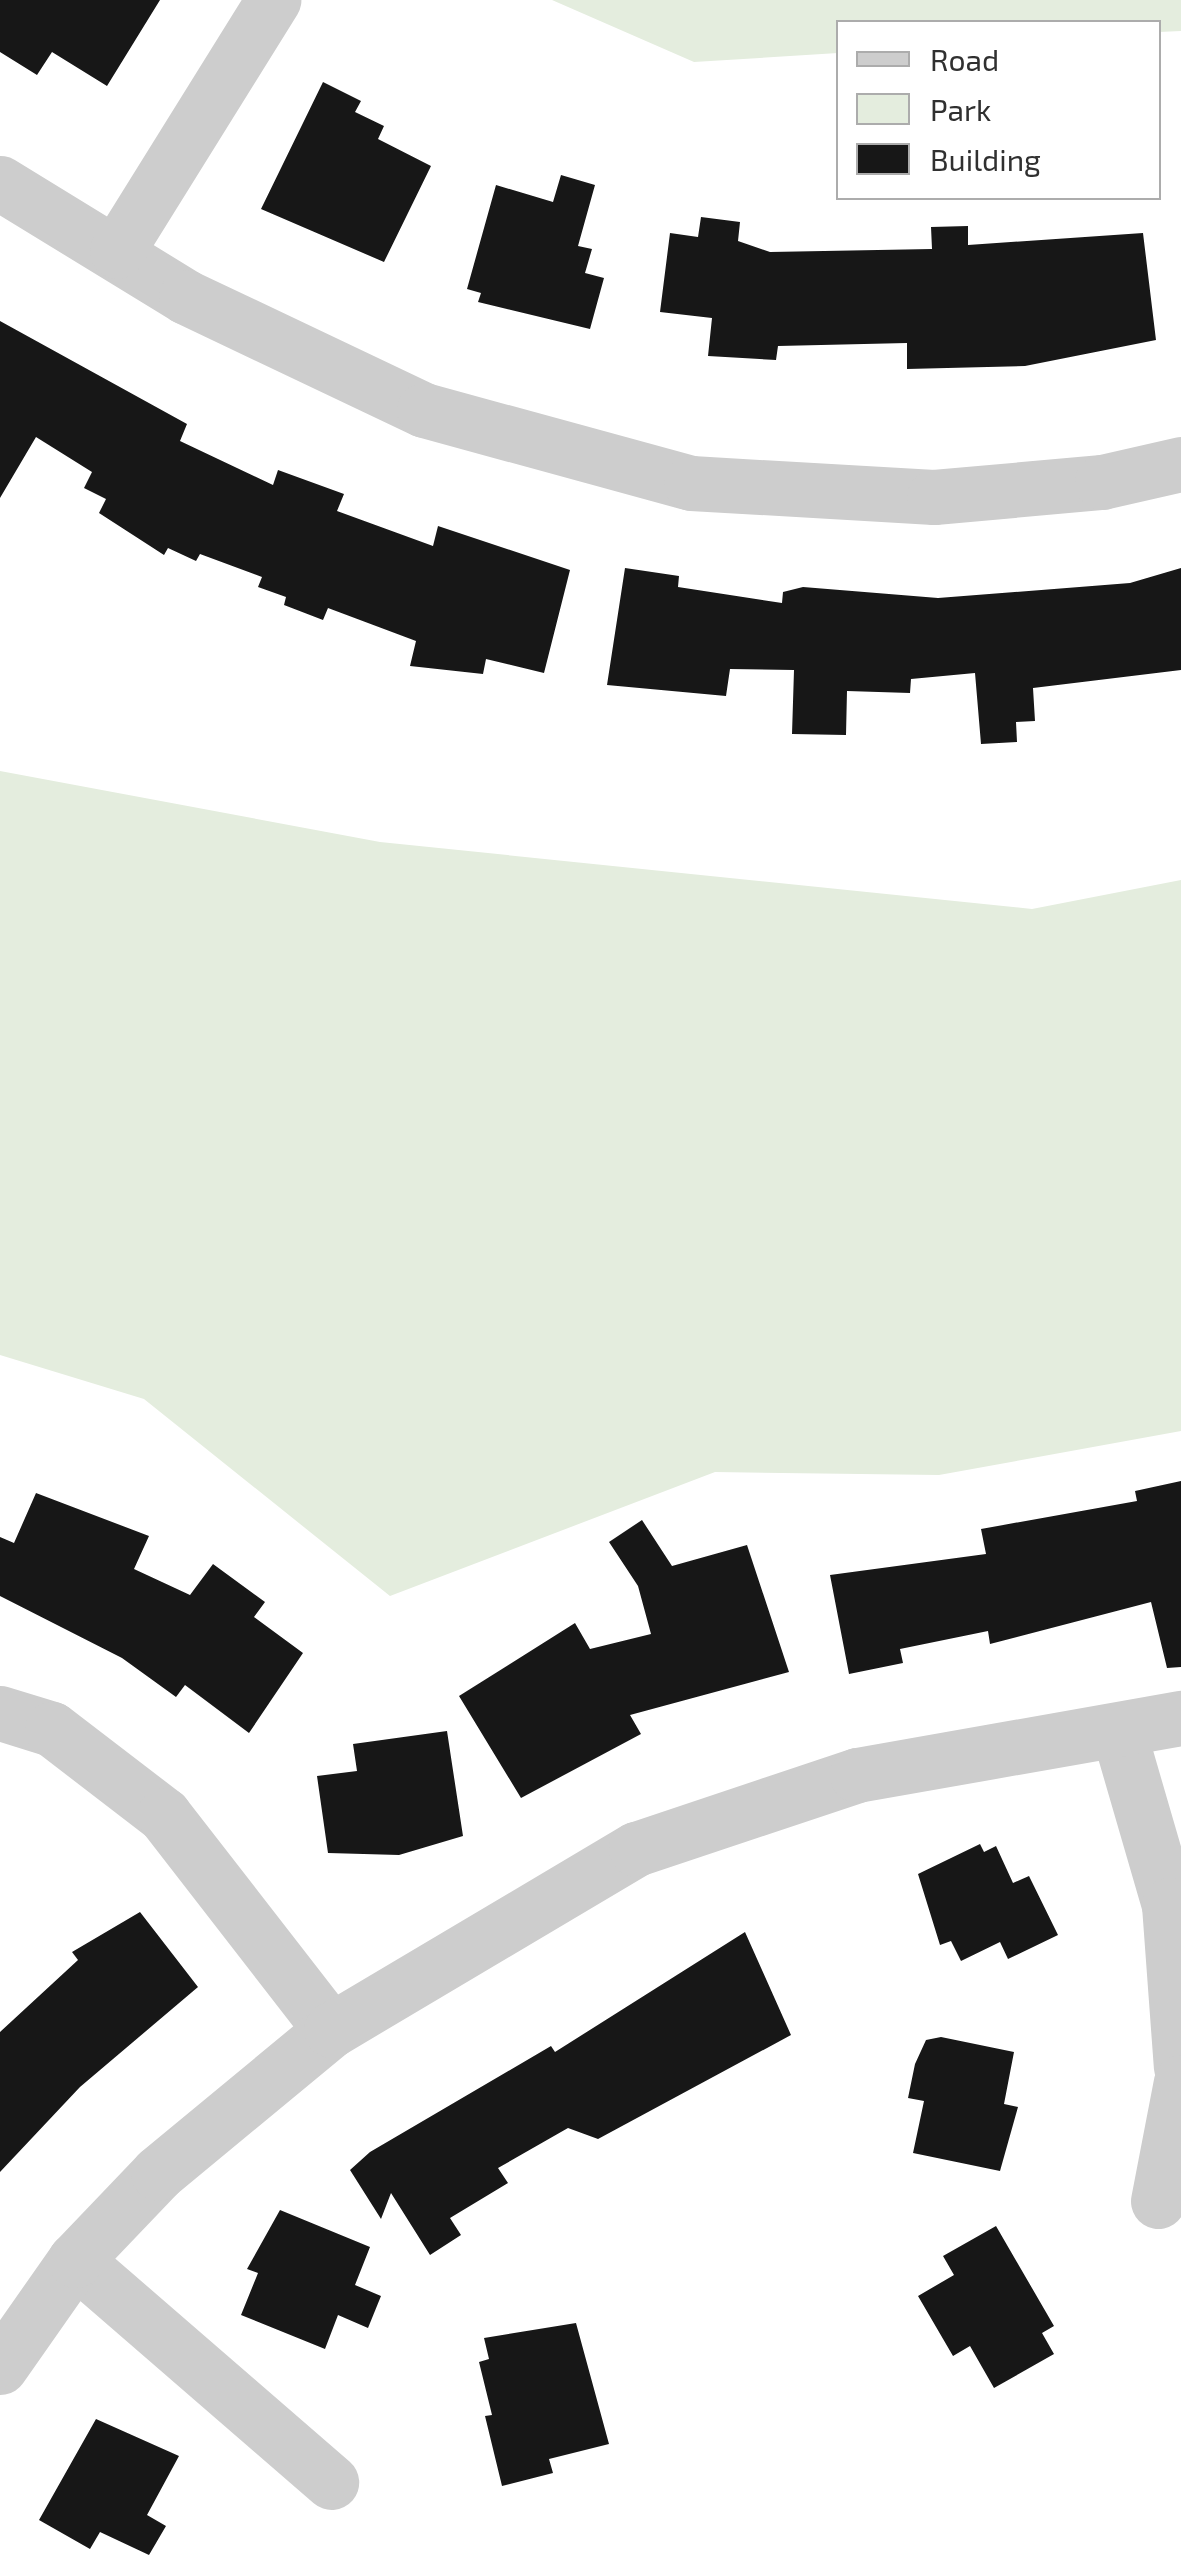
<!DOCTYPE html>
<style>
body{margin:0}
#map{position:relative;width:1181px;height:2557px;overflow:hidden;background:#fff;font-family:"Exo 2",sans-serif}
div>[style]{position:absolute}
.green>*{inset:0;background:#e4edde}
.building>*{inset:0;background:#171717}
.minor>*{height:55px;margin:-27.5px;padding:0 27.5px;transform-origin:27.5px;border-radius:27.5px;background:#cdcdcd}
span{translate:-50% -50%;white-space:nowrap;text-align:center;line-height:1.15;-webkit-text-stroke:10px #fff;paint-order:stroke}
.legend{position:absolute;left:836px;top:20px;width:325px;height:180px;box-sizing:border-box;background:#fff;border:2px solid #acacac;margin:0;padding:12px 18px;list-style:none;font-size:30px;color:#303030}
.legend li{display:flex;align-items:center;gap:20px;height:50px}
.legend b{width:50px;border:2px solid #acacac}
</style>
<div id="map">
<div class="green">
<i style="clip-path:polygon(552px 0,1181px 0,1181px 31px,1159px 32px,1158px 22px,838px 22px,838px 53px,694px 62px)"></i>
<i style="clip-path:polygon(0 771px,380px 842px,1032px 909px,1181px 880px,1181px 1431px,939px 1475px,715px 1472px,390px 1596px,144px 1399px,0 1355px)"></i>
</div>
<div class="building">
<i style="clip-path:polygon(0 0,160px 0,107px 86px,52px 52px,37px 75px,0 52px)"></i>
<i style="clip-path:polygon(323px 82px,361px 101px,355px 112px,384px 126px,378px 139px,431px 166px,384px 262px,261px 209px)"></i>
<i style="clip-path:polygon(561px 175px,595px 185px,578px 246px,592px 249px,585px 273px,604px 278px,590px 329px,478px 302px,481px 293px,467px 289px,496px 185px,553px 202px)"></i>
<i style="clip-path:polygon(701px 217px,740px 222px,738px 241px,770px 252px,932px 249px,931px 227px,968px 226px,968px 245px,1143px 233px,1156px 340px,1025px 366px,907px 369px,907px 343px,778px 346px,776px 360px,708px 356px,712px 318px,660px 312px,670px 233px,698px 237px)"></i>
<i style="clip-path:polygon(0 321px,187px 424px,180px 441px,273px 485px,278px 470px,344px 494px,337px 511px,433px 546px,438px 526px,570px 570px,544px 673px,486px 659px,483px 674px,410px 666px,416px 641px,328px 608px,323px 620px,284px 605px,286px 597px,258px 587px,262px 577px,200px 554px,196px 561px,168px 548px,164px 555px,99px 513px,106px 499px,84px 488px,92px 472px,36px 437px,0 498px)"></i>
<i style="clip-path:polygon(625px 568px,679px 576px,678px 587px,782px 603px,783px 592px,803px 587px,938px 598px,1130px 583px,1181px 568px,1181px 670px,1033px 688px,1035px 721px,1016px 722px,1017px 742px,981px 744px,975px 673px,911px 679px,910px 693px,847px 691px,846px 735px,792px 734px,794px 670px,730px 669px,726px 696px,607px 685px)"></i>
<i style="clip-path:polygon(1181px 1481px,1181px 1667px,1167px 1668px,1151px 1602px,990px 1644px,988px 1631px,900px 1649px,903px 1663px,849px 1674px,830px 1575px,986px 1554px,981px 1529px,1137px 1501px,1135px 1491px)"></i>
<i style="clip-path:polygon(36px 1493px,149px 1536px,134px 1569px,190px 1595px,213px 1564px,265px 1602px,254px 1617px,303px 1653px,249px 1733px,185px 1685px,176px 1697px,122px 1658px,0 1596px,0 1537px,14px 1543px)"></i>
<i style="clip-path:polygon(642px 1520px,672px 1566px,747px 1545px,789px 1672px,630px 1715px,641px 1734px,521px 1798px,459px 1696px,575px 1623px,590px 1649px,651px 1634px,638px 1586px,609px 1542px)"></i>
<i style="clip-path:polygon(447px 1731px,463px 1836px,399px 1855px,328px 1853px,317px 1776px,357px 1771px,353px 1744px)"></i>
<i style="clip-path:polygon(980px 1844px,984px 1852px,996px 1846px,1013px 1883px,1029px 1876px,1058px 1935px,1008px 1959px,1000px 1942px,961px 1961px,951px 1941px,940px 1945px,918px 1874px)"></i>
<i style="clip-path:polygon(140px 1912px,198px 1987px,80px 2087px,0 2172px,0 2032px,78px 1960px,72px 1952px)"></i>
<i style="clip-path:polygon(745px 1932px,791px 2035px,598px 2139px,568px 2128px,498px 2168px,508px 2183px,450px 2218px,461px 2235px,430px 2255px,391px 2193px,381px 2219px,350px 2170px,370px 2152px,551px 2046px,555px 2052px)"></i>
<i style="clip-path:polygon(941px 2037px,1014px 2052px,1004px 2104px,1018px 2107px,1000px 2171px,913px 2153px,924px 2101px,908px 2098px,915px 2064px,926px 2040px)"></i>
<i style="clip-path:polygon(280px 2210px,370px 2247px,355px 2285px,381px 2296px,368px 2328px,338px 2315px,325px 2349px,241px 2315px,258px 2273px,247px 2269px)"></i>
<i style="clip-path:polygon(996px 2226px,1054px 2326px,1042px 2333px,1054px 2354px,994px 2388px,970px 2346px,953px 2356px,918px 2296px,954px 2275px,943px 2256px)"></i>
<i style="clip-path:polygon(576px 2323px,609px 2444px,549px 2459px,553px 2473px,502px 2486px,485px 2416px,492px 2415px,479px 2362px,489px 2359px,484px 2338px)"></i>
<i style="clip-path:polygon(96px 2419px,179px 2456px,147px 2515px,166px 2526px,149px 2555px,100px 2532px,90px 2549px,39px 2520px)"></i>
</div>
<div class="minor">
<i style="left:0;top:183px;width:218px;rotate:31.5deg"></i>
<i style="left:186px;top:297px;width:263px;rotate:25.4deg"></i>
<i style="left:424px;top:410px;width:277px;rotate:15.3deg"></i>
<i style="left:691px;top:483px;width:243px;rotate:3.3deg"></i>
<i style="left:934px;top:497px;width:169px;rotate:-5.1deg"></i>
<i style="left:1102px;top:482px;width:81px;rotate:-12.8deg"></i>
<i style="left:117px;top:251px;width:296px;rotate:-58.1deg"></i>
<i style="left:0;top:1713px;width:54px;rotate:17.1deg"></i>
<i style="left:52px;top:1729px;width:141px;rotate:37.5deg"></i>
<i style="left:164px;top:1815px;width:272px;rotate:52.2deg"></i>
<i style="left:1119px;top:1733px;width:179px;rotate:73.8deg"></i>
<i style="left:1169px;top:1905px;width:162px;rotate:85.8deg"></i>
<i style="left:1158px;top:2201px;width:121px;rotate:-79.1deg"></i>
<i style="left:75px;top:2260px;width:339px;rotate:40.9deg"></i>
<i style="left:0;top:2367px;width:131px;rotate:-55deg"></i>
<i style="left:75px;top:2260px;width:120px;rotate:-46.3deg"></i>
<i style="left:158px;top:2173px;width:224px;rotate:-39.6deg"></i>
<i style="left:331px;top:2030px;width:355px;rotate:-30.7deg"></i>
<i style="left:636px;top:1849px;width:233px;rotate:-18.5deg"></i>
<i style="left:857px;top:1775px;width:329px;rotate:-10deg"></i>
</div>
<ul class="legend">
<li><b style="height:12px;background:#cdcdcd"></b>Road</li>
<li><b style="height:28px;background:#e4edde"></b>Park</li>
<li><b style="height:28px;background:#171717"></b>Building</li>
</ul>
</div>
